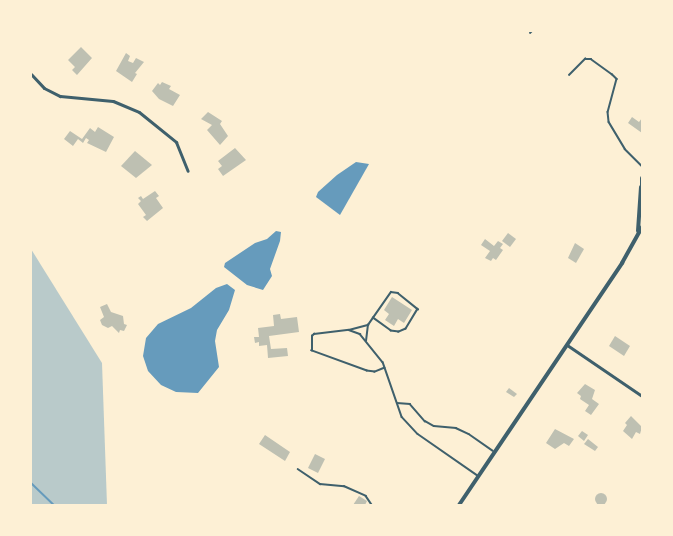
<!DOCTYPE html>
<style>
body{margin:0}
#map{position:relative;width:673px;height:536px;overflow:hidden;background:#fdf0d5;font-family:Rubik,sans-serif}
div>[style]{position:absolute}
.green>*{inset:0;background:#b9caca}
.water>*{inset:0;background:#669bbc}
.stream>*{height:2px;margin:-1px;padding:0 1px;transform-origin:1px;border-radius:1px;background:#669bbc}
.building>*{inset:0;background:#bec0b2}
.round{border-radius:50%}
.service>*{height:1.5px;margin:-0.75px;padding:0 0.75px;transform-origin:0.75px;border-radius:0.75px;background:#3f606c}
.minor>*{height:3px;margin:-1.5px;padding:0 1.5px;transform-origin:1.5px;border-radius:1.5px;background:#3f606c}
.tertiary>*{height:4px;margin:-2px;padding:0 2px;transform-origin:2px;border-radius:2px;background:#3f606c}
span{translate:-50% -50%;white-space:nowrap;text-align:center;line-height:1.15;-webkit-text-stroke:3.5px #fdf0d5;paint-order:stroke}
.frame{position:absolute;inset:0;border:32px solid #fdf0d5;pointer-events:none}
</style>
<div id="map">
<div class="green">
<i style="clip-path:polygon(31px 249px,102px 363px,107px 505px,31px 505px)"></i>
</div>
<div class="water">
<i style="clip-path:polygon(356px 162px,369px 164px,340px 215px,316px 197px,318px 192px,337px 175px)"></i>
<i style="clip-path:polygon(276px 231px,281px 232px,280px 241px,270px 269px,272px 276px,263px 290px,247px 285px,224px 267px,225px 263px,255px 243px,267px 239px)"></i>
<i style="clip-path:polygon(227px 284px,235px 290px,229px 310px,217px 330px,215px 341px,219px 367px,198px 393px,176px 392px,161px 385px,148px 371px,143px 356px,146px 338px,158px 324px,191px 308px,216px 288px)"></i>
</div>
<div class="stream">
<i style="left:31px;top:483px;width:32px;rotate:44deg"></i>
</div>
<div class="building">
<i style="clip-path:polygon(81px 47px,92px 58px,77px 75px,72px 70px,75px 67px,68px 60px)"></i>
<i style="clip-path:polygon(126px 53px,130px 56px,128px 61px,133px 63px,136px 58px,144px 62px,135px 73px,137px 74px,132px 82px,116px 71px)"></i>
<i style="clip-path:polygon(162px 82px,171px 86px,169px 89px,180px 95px,173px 106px,159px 99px,152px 91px,158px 83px,160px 85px)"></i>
<i style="clip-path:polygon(208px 112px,222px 121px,220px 124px,228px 136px,220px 145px,207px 130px,212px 125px,201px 119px)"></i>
<i style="clip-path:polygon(632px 117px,639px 122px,642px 118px,642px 133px,628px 123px)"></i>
<i style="clip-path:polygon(98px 127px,114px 137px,106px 152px,87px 143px,89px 140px,86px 138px,83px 143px,78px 139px,73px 146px,64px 139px,70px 131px,82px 139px,90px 128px,95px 132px)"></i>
<i style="clip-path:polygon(235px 148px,246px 160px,223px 176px,218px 169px,222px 166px,218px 161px)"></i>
<i style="clip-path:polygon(135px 151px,152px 165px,136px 178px,121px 166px)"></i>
<i style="clip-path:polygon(155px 191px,159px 196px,156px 198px,163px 208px,147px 221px,143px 217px,146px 215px,138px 204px,141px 201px,138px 198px,141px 196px,143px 199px)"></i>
<i style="clip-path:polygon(508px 233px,516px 239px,510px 247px,502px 241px)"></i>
<i style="clip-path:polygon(485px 239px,494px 246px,498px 241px,503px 244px,500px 248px,503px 250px,496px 260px,493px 258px,491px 261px,485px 258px,490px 251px,481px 245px)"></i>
<i style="clip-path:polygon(575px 243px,584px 249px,576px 263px,568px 258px)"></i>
<i style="clip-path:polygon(392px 297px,412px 310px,404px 323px,398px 319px,394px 326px,385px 320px,389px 314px,384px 310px)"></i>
<i style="clip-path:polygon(107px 304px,111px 312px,123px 316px,124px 324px,127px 325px,124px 331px,120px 330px,119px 333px,112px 326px,108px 328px,102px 325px,100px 320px,104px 317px,100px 307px)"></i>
<i style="clip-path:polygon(280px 314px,281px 319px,297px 317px,299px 332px,269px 336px,271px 349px,287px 348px,288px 356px,268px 358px,267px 345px,259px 346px,259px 342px,255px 343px,254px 337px,259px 337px,258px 328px,274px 326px,273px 315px)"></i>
<i style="clip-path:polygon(615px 336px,630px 346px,624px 356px,609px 346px)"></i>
<i style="clip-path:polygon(585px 384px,595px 390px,592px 399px,599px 404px,591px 415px,585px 411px,589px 405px,580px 399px,581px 396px,577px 393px)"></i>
<i style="clip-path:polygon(509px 388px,517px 394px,514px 397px,506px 392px)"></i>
<i style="clip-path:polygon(631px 416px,642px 427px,640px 434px,636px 432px,632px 439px,623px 431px,627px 425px,625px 423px)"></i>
<i style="clip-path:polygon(555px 429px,574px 439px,569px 446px,564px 443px,555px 449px,546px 443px)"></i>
<i style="clip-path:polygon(582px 431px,588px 435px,584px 441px,578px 436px)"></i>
<i style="clip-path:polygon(265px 435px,290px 452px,285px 461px,259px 444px)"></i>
<i style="clip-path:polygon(588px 439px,598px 447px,595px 451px,584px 444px)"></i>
<i style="clip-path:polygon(315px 454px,325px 459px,318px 473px,308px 468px)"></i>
<i class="round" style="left:595px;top:493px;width:12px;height:12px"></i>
<i style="clip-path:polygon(359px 496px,367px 501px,365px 505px,353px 505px)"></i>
</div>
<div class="service">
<i style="left:530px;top:33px;width:3px;rotate:-45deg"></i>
<i style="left:569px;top:75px;width:23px;rotate:-45deg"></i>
<i style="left:585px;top:59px;width:6px"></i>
<i style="left:591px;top:59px;width:26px;rotate:36deg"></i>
<i style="left:612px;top:74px;width:7px;rotate:45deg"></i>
<i style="left:617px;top:79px;width:34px;rotate:105deg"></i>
<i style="left:608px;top:112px;width:10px;rotate:84deg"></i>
<i style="left:609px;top:122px;width:31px;rotate:59deg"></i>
<i style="left:625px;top:149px;width:24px;rotate:45deg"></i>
<i style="left:349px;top:330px;width:20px;rotate:-15deg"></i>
<i style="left:366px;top:341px;width:16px;rotate:-83deg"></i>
<i style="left:368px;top:325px;width:40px;rotate:-55.1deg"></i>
<i style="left:391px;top:292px;width:7px;rotate:8deg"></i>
<i style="left:398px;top:293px;width:26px;rotate:39deg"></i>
<i style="left:418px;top:309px;width:23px;rotate:121deg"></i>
<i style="left:406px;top:329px;width:8px;rotate:157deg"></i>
<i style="left:399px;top:332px;width:8px;rotate:-173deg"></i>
<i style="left:391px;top:331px;width:22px;rotate:-144deg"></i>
<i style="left:385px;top:368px;width:11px;rotate:158deg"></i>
<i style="left:375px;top:372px;width:8px;rotate:-173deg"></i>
<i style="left:367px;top:371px;width:59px;rotate:-160deg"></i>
<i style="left:312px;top:351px;width:15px;rotate:-90deg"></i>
<i style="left:312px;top:336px;width:3px;rotate:-45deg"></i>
<i style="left:314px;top:334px;width:35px;rotate:-7deg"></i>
<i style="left:349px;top:330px;width:12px;rotate:20deg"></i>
<i style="left:360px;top:334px;width:36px;rotate:51deg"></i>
<i style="left:383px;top:362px;width:58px;rotate:70.9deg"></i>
<i style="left:402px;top:417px;width:23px;rotate:47deg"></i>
<i style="left:418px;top:434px;width:72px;rotate:34.8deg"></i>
<i style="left:397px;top:403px;width:13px;rotate:4deg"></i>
<i style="left:410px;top:404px;width:23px;rotate:49deg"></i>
<i style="left:425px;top:421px;width:10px;rotate:29deg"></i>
<i style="left:434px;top:426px;width:22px;rotate:5deg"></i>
<i style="left:456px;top:428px;width:14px;rotate:25deg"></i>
<i style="left:469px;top:434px;width:29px;rotate:35deg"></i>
<i style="left:298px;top:469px;width:27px;rotate:34deg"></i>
<i style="left:320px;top:484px;width:24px;rotate:5deg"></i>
<i style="left:344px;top:486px;width:24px;rotate:24deg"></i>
<i style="left:366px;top:496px;width:11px;rotate:56deg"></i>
</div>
<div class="minor">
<i style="left:31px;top:74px;width:19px;rotate:47deg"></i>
<i style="left:44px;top:88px;width:18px;rotate:27deg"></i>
<i style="left:60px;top:96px;width:53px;rotate:5.4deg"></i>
<i style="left:113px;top:101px;width:28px;rotate:23deg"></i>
<i style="left:139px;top:112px;width:48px;rotate:39deg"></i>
<i style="left:176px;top:142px;width:31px;rotate:68deg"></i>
<i style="left:567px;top:345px;width:91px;rotate:34.2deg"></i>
</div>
<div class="tertiary">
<i style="left:642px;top:188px;width:10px;rotate:-90deg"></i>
<i style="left:638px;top:231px;width:44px;rotate:-86.1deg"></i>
<i style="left:459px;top:505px;width:292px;rotate:-56deg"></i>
<i style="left:622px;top:263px;width:41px;rotate:-60.9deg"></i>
</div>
<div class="frame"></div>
</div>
